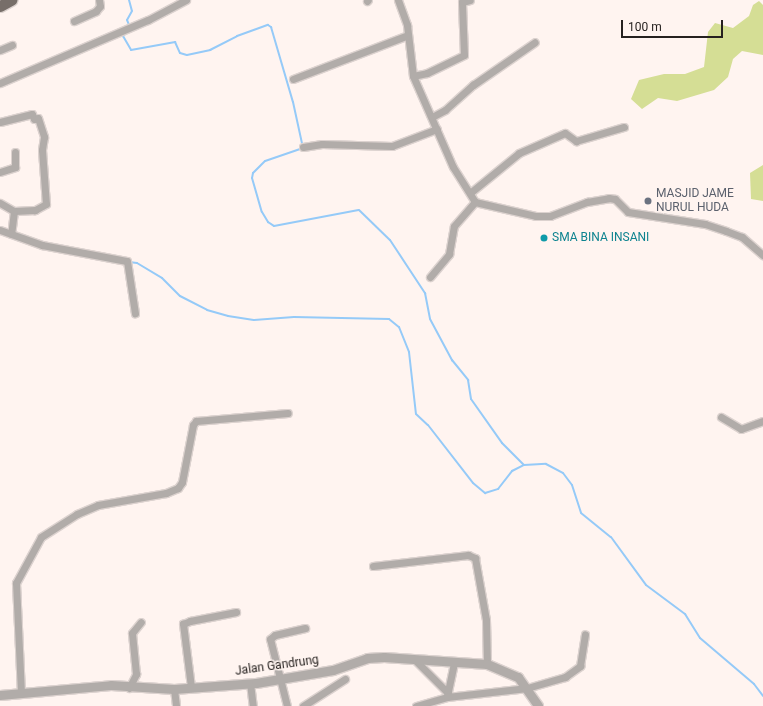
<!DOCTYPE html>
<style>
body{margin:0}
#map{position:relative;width:763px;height:706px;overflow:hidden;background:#fff4f0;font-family:Roboto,sans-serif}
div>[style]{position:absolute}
.green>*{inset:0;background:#d5de95}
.stream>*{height:2px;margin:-1px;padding:0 1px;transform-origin:1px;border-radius:1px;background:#95caf8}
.roads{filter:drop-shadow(1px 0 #dcd2cf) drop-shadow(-1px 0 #dcd2cf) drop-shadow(0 1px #dcd2cf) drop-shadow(0 -1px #dcd2cf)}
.minor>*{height:7px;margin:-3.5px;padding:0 3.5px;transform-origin:3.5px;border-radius:3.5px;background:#b1aca9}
.tertiary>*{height:9px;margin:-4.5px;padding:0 4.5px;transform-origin:4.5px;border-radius:4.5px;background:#b1aca9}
.primary>*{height:11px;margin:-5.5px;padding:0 5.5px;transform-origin:5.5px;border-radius:5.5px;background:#776e69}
.dots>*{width:11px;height:11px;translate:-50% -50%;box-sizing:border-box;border:2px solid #fff4f0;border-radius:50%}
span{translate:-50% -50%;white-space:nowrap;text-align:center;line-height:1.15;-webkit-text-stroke:3px #fff4f0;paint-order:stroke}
.worship-label{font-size:12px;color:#5b616d}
.left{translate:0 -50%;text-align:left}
.culture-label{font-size:12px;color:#0d838f}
.street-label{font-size:12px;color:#26211f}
.scale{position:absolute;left:621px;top:20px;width:102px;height:18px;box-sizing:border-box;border:2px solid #26211f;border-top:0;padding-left:5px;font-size:12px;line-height:14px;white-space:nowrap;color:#26211f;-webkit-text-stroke:3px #fff4f0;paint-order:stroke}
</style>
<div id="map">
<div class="green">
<i style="clip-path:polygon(759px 1px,763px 5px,763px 55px,742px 51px,733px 59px,728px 77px,714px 90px,677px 101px,658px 98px,642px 109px,631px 99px,639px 80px,664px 74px,685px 74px,704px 67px,708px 32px,715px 23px,733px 28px,749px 16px,753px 5px)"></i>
<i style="clip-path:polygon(763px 165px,763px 201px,751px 199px,750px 173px)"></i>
</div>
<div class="stream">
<i style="left:129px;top:0;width:11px;rotate:75deg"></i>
<i style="left:132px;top:11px;width:10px;rotate:119deg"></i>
<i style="left:127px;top:20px;width:8px;rotate:67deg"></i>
<i style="left:127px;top:32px;width:6px;rotate:135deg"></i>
<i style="left:123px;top:36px;width:16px;rotate:60deg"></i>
<i style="left:131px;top:50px;width:45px;rotate:-10.3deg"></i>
<i style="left:175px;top:42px;width:12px;rotate:66deg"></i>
<i style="left:180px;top:53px;width:7px;rotate:16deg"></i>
<i style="left:187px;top:55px;width:24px;rotate:-12deg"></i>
<i style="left:210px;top:50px;width:30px;rotate:-27deg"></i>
<i style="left:237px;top:36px;width:33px;rotate:-20deg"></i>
<i style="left:268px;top:25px;width:4px;rotate:34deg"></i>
<i style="left:271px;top:27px;width:78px;rotate:73.7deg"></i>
<i style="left:293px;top:102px;width:47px;rotate:77.7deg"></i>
<i style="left:303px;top:148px;width:40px;rotate:161.1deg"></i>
<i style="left:265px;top:161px;width:17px;rotate:135deg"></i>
<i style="left:253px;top:173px;width:5px;rotate:101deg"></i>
<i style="left:252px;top:178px;width:35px;rotate:74deg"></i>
<i style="left:262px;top:212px;width:12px;rotate:59deg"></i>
<i style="left:268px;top:222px;width:7px;rotate:34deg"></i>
<i style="left:274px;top:226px;width:86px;rotate:-10.7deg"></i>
<i style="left:359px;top:210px;width:43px;rotate:44.1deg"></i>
<i style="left:390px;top:240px;width:64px;rotate:56.6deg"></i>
<i style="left:425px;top:293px;width:26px;rotate:79deg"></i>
<i style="left:430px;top:319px;width:47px;rotate:61.8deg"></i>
<i style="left:452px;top:360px;width:26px;rotate:51deg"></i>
<i style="left:468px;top:380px;width:19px;rotate:81deg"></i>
<i style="left:471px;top:399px;width:54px;rotate:54.8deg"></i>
<i style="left:502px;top:443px;width:31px;rotate:45deg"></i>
<i style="left:524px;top:465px;width:22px;rotate:-3deg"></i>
<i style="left:546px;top:464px;width:19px;rotate:28deg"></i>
<i style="left:563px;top:473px;width:15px;rotate:53deg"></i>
<i style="left:572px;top:485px;width:29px;rotate:72deg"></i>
<i style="left:581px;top:513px;width:38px;rotate:39deg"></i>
<i style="left:611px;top:537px;width:59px;rotate:53.9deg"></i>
<i style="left:646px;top:585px;width:49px;rotate:36.6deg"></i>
<i style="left:685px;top:614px;width:28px;rotate:58deg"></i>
<i style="left:700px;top:638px;width:71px;rotate:40.4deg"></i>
<i style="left:754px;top:684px;width:15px;rotate:53deg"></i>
<i style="left:129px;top:262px;width:8px;rotate:7deg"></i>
<i style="left:137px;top:263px;width:29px;rotate:31deg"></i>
<i style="left:162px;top:278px;width:25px;rotate:45deg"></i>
<i style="left:180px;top:296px;width:30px;rotate:27deg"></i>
<i style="left:207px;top:310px;width:22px;rotate:16deg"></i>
<i style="left:228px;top:316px;width:26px;rotate:9deg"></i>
<i style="left:254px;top:320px;width:40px;rotate:-4.3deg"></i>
<i style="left:294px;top:317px;width:95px;rotate:1.2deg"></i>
<i style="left:389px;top:319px;width:13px;rotate:39deg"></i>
<i style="left:399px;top:327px;width:27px;rotate:68deg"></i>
<i style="left:409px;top:352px;width:62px;rotate:83.6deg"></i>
<i style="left:416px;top:414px;width:16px;rotate:43deg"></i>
<i style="left:428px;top:425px;width:73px;rotate:52.2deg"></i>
<i style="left:473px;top:483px;width:16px;rotate:40deg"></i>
<i style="left:485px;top:493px;width:14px;rotate:-17deg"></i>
<i style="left:498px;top:489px;width:23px;rotate:-52deg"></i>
<i style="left:512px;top:471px;width:13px;rotate:-27deg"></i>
</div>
<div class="roads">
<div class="minor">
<i style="left:398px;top:0;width:27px;rotate:70deg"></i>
<i style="left:407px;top:25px;width:51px;rotate:83.3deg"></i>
<i style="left:413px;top:76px;width:99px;rotate:66.3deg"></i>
<i style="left:453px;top:167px;width:41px;rotate:57.8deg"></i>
<i style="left:475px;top:202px;width:63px;rotate:12.9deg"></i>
<i style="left:536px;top:216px;width:14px"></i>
<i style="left:550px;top:216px;width:40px;rotate:-21deg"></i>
<i style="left:587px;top:202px;width:22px;rotate:-10deg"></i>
<i style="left:609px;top:198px;width:6px;rotate:9deg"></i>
<i style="left:615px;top:199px;width:18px;rotate:45deg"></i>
<i style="left:628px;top:212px;width:78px;rotate:8.9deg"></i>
<i style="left:705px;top:224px;width:22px;rotate:18deg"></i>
<i style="left:726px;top:231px;width:17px;rotate:21deg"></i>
<i style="left:742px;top:237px;width:28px;rotate:41deg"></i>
<i style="left:367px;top:1px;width:1px;rotate:-45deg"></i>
<i style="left:74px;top:21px;width:24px;rotate:-24deg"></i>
<i style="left:96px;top:11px;width:6px;rotate:-51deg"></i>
<i style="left:100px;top:6px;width:6px;rotate:-99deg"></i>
<i style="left:0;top:50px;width:13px;rotate:-23deg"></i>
<i style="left:413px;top:76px;width:14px;rotate:-12deg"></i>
<i style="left:427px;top:73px;width:41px;rotate:-25.9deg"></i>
<i style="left:464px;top:55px;width:53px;rotate:-92.2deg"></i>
<i style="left:462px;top:2px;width:8px;rotate:-14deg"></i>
<i style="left:293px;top:79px;width:123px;rotate:-20.9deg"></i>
<i style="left:0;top:83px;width:161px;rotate:-23.1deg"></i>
<i style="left:148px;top:20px;width:43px;rotate:-27.8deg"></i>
<i style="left:432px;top:117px;width:15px;rotate:-28deg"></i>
<i style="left:445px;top:110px;width:38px;rotate:-42deg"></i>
<i style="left:473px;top:85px;width:75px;rotate:-34.7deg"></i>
<i style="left:0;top:122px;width:33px;rotate:-14deg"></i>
<i style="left:32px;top:114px;width:5px;rotate:68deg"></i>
<i style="left:34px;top:119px;width:4px;rotate:-14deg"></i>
<i style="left:38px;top:118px;width:20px;rotate:72deg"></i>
<i style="left:44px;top:137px;width:13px;rotate:99deg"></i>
<i style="left:42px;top:150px;width:54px;rotate:85.8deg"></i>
<i style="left:46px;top:204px;width:13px;rotate:151deg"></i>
<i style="left:35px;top:210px;width:21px;rotate:177deg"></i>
<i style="left:14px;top:211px;width:23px;rotate:97deg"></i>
<i style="left:303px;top:147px;width:19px;rotate:-9deg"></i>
<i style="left:322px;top:144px;width:70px;rotate:1.6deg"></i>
<i style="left:392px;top:146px;width:48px;rotate:-20.7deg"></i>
<i style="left:0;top:172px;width:16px;rotate:-18deg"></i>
<i style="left:15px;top:167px;width:15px;rotate:-90deg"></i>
<i style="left:470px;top:193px;width:63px;rotate:-39.2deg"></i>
<i style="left:519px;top:153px;width:50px;rotate:-23.5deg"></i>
<i style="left:565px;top:133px;width:14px;rotate:36deg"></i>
<i style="left:576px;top:141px;width:50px;rotate:-16.3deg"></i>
<i style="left:0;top:203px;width:16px;rotate:30deg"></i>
<i style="left:0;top:230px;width:45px;rotate:19.7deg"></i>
<i style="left:42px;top:245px;width:86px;rotate:10.7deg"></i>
<i style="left:127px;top:261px;width:53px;rotate:81.3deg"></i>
<i style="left:430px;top:277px;width:30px;rotate:-50deg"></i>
<i style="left:449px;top:254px;width:28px;rotate:-80deg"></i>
<i style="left:454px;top:226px;width:32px;rotate:-49deg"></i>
<i style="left:721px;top:417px;width:23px;rotate:31deg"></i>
<i style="left:741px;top:429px;width:23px;rotate:-20deg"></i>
<i style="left:373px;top:566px;width:96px;rotate:-6.6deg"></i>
<i style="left:468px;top:555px;width:8px;rotate:23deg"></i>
<i style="left:475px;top:558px;width:63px;rotate:79.9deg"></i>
<i style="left:486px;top:620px;width:44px;rotate:88.7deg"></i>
<i style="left:415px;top:660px;width:47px;rotate:45deg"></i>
<i style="left:250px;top:683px;width:23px;rotate:83deg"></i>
<i style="left:191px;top:687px;width:64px;rotate:-97.2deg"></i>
<i style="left:183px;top:624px;width:8px;rotate:-23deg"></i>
<i style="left:190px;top:621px;width:47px;rotate:-11.1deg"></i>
<i style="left:129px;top:688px;width:16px;rotate:-63deg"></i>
<i style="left:136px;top:674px;width:41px;rotate:-95.6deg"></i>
<i style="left:132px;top:633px;width:14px;rotate:-51deg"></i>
<i style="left:174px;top:689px;width:17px;rotate:83deg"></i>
<i style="left:21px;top:693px;width:110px;rotate:-92.6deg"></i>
<i style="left:16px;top:583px;width:52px;rotate:-61.5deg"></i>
<i style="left:41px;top:537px;width:43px;rotate:-32.6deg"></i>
<i style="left:77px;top:514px;width:23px;rotate:-23deg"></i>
<i style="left:98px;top:505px;width:69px;rotate:-10deg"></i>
<i style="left:166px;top:493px;width:13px;rotate:-23deg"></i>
<i style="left:178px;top:488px;width:7px;rotate:-56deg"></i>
<i style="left:182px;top:482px;width:58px;rotate:-79.1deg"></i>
<i style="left:193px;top:425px;width:5px;rotate:-53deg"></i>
<i style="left:196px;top:421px;width:92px;rotate:-5deg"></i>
<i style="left:447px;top:696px;width:34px;rotate:-78deg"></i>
<i style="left:287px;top:706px;width:69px;rotate:-104.2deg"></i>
<i style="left:270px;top:639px;width:6px;rotate:-39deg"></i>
<i style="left:275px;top:635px;width:31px;rotate:-13deg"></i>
<i style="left:303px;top:706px;width:50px;rotate:-32.7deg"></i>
<i style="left:416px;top:706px;width:32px;rotate:-16deg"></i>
<i style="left:447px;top:697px;width:81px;rotate:-6.4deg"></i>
<i style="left:527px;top:688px;width:40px;rotate:-16deg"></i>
<i style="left:565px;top:677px;width:19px;rotate:-36deg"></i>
<i style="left:580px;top:666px;width:32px;rotate:-81deg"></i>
</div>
<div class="tertiary">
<i style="left:0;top:695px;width:111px;rotate:-5.1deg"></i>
<i style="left:111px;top:685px;width:63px;rotate:3.6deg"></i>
<i style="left:174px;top:689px;width:82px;rotate:-4.2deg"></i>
<i style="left:256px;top:683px;width:78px;rotate:-9.6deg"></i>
<i style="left:333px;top:670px;width:36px;rotate:-19deg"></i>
<i style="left:367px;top:658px;width:17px;rotate:-3deg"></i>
<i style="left:384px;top:657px;width:103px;rotate:3.9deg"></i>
<i style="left:487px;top:664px;width:34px;rotate:23deg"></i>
<i style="left:518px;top:677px;width:35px;rotate:55deg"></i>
</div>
<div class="primary">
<i style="left:0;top:6px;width:13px;rotate:-29deg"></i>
</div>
</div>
<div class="dots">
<i style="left:648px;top:201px;background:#6b7280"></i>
<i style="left:544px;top:238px;background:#0f9aa8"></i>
</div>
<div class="worship-label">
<span class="left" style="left:656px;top:201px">MASJID JAME<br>NURUL HUDA</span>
</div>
<div class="culture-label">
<span class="left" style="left:552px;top:238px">SMA BINA INSANI</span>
</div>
<div class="street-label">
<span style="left:277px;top:666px;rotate:-8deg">Jalan Gandrung</span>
</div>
<div class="scale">100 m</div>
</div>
